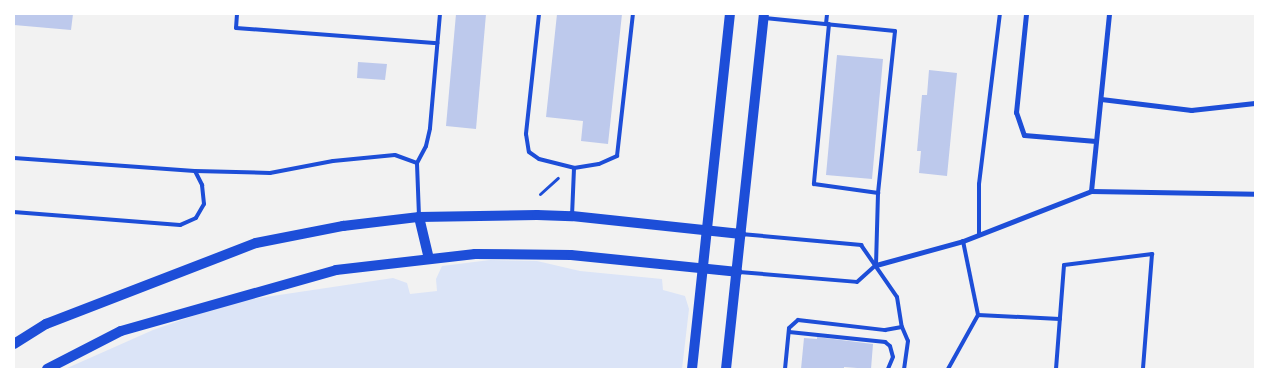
<!DOCTYPE html>
<style>
body{margin:0}
#map{position:relative;width:1269px;height:383px;overflow:hidden;background:#f2f2f2;font-family:"Varela Round",sans-serif}
div>[style]{position:absolute}
.green>*{inset:0;background:#dbe4f7}
.building>*{inset:0;background:#bdc9ec}
.path>*{height:3px;margin:-1.5px;padding:0 1.5px;transform-origin:1.5px;border-radius:1.5px;background:#1d4ed8}
.service>*{height:4px;margin:-2px;padding:0 2px;transform-origin:2px;border-radius:2px;background:#1d4ed8}
.minor>*{height:5px;margin:-2.5px;padding:0 2.5px;transform-origin:2.5px;border-radius:2.5px;background:#1d4ed8}
.secondary>*{height:10px;margin:-5px;padding:0 5px;transform-origin:5px;border-radius:5px;background:#1d4ed8}
span{translate:-50% -50%;white-space:nowrap;text-align:center;line-height:1.15;-webkit-text-stroke:4px #fff;paint-order:stroke}
.frame{position:absolute;inset:0;border:15px solid #fff;pointer-events:none}
</style>
<div id="map">
<div class="green">
<i style="clip-path:polygon(490px 260px,537px 261px,580px 271px,662px 279px,663px 290px,685px 296px,689px 309px,682px 369px,65px 369px,153px 330px,233px 302px,393px 278px,407px 283px,410px 294px,437px 291px,436px 279px,442px 266px)"></i>
</div>
<div class="building">
<i style="clip-path:polygon(14px 14px,73px 14px,71px 30px,14px 25px)"></i>
<i style="clip-path:polygon(456px 14px,486px 14px,476px 129px,446px 126px)"></i>
<i style="clip-path:polygon(557px 14px,622px 14px,608px 144px,581px 141px,583px 121px,546px 117px)"></i>
<i style="clip-path:polygon(837px 55px,883px 59px,872px 179px,826px 175px)"></i>
<i style="clip-path:polygon(358px 62px,387px 64px,385px 80px,357px 78px)"></i>
<i style="clip-path:polygon(929px 70px,957px 73px,947px 176px,919px 173px,921px 151px,917px 151px,922px 95px,927px 95px)"></i>
<i style="clip-path:polygon(817px 337px,873px 344px,871px 369px,844px 367px,844px 369px,801px 369px,804px 338px,817px 339px)"></i>
</div>
<div class="path">
<i style="left:540px;top:194px;width:24px;rotate:-42deg"></i>
</div>
<div class="service">
<i style="left:237px;top:14px;width:14px;rotate:94deg"></i>
<i style="left:236px;top:28px;width:202px;rotate:4.3deg"></i>
<i style="left:539px;top:14px;width:121px;rotate:96.2deg"></i>
<i style="left:526px;top:134px;width:18px;rotate:81deg"></i>
<i style="left:529px;top:152px;width:12px;rotate:35deg"></i>
<i style="left:539px;top:159px;width:36px;rotate:14deg"></i>
<i style="left:826px;top:24px;width:10px;rotate:-84deg"></i>
<i style="left:829px;top:24px;width:161px;rotate:95.4deg"></i>
<i style="left:814px;top:184px;width:65px;rotate:8deg"></i>
<i style="left:14px;top:158px;width:181px;rotate:4.1deg"></i>
<i style="left:195px;top:171px;width:16px;rotate:63deg"></i>
<i style="left:202px;top:185px;width:19px;rotate:84deg"></i>
<i style="left:204px;top:204px;width:16px;rotate:120deg"></i>
<i style="left:196px;top:218px;width:17px;rotate:156deg"></i>
<i style="left:180px;top:225px;width:167px;rotate:-175.5deg"></i>
<i style="left:195px;top:171px;width:75px;rotate:1.5deg"></i>
<i style="left:270px;top:173px;width:64px;rotate:-10.8deg"></i>
<i style="left:333px;top:161px;width:62px;rotate:-5.5deg"></i>
<i style="left:395px;top:155px;width:23px;rotate:20deg"></i>
<i style="left:419px;top:216px;width:53px;rotate:-92.2deg"></i>
<i style="left:417px;top:163px;width:19px;rotate:-62deg"></i>
<i style="left:426px;top:146px;width:18px;rotate:-77deg"></i>
<i style="left:430px;top:128px;width:114px;rotate:-85deg"></i>
<i style="left:572px;top:216px;width:48px;rotate:-87.6deg"></i>
<i style="left:574px;top:168px;width:25px;rotate:-9deg"></i>
<i style="left:599px;top:164px;width:20px;rotate:-24deg"></i>
<i style="left:617px;top:156px;width:143px;rotate:-83.6deg"></i>
<i style="left:741px;top:234px;width:121px;rotate:5.2deg"></i>
<i style="left:861px;top:245px;width:63px;rotate:55.3deg"></i>
<i style="left:897px;top:297px;width:30px;rotate:81deg"></i>
<i style="left:902px;top:327px;width:15px;rotate:67deg"></i>
<i style="left:908px;top:341px;width:28px;rotate:98deg"></i>
<i style="left:979px;top:235px;width:51px;rotate:-90deg"></i>
<i style="left:979px;top:184px;width:171px;rotate:-83deg"></i>
<i style="left:963px;top:241px;width:76px;rotate:78.5deg"></i>
<i style="left:739px;top:272px;width:118px;rotate:4.8deg"></i>
<i style="left:857px;top:282px;width:25px;rotate:-42deg"></i>
<i style="left:876px;top:265px;width:72px;rotate:-88.4deg"></i>
<i style="left:878px;top:193px;width:163px;rotate:-84deg"></i>
<i style="left:895px;top:31px;width:131px;rotate:-174.3deg"></i>
<i style="left:789px;top:332px;width:97px;rotate:5.9deg"></i>
<i style="left:885px;top:342px;width:6px;rotate:39deg"></i>
<i style="left:890px;top:346px;width:11px;rotate:75deg"></i>
<i style="left:893px;top:357px;width:13px;rotate:113deg"></i>
<i style="left:785px;top:369px;width:41px;rotate:-84.4deg"></i>
<i style="left:789px;top:328px;width:12px;rotate:-42deg"></i>
<i style="left:798px;top:320px;width:88px;rotate:6.6deg"></i>
<i style="left:885px;top:330px;width:17px;rotate:-10deg"></i>
<i style="left:948px;top:369px;width:62px;rotate:-60.9deg"></i>
<i style="left:978px;top:315px;width:82px;rotate:2.8deg"></i>
<i style="left:1056px;top:369px;width:104px;rotate:-85.6deg"></i>
<i style="left:1064px;top:265px;width:89px;rotate:-7.1deg"></i>
<i style="left:1152px;top:254px;width:115px;rotate:94.5deg"></i>
</div>
<div class="minor">
<i style="left:1026px;top:14px;width:99px;rotate:95.8deg"></i>
<i style="left:1016px;top:112px;width:24px;rotate:71deg"></i>
<i style="left:1024px;top:135px;width:72px;rotate:4.8deg"></i>
<i style="left:1101px;top:99px;width:91px;rotate:7deg"></i>
<i style="left:1191px;top:110px;width:64px;rotate:-6.2deg"></i>
<i style="left:1091px;top:191px;width:178px;rotate:-84.2deg"></i>
<i style="left:876px;top:265px;width:90px;rotate:-15.4deg"></i>
<i style="left:963px;top:241px;width:137px;rotate:-21.3deg"></i>
<i style="left:1091px;top:191px;width:164px;rotate:1deg"></i>
</div>
<div class="secondary">
<i style="left:419px;top:217px;width:43px;rotate:76.6deg"></i>
<i style="left:14px;top:344px;width:38px;rotate:-32deg"></i>
<i style="left:46px;top:324px;width:225px;rotate:-21.1deg"></i>
<i style="left:256px;top:243px;width:89px;rotate:-11.1deg"></i>
<i style="left:343px;top:226px;width:77px;rotate:-6.8deg"></i>
<i style="left:419px;top:217px;width:118px;rotate:-1deg"></i>
<i style="left:537px;top:215px;width:35px;rotate:2deg"></i>
<i style="left:572px;top:216px;width:170px;rotate:6.1deg"></i>
<i style="left:47px;top:369px;width:83px;rotate:-27.2deg"></i>
<i style="left:121px;top:331px;width:223px;rotate:-15.8deg"></i>
<i style="left:336px;top:270px;width:140px;rotate:-6.6deg"></i>
<i style="left:475px;top:254px;width:96px;rotate:0.6deg"></i>
<i style="left:571px;top:255px;width:167px;rotate:5.8deg"></i>
<i style="left:692px;top:369px;width:357px;rotate:-83.9deg"></i>
<i style="left:726px;top:369px;width:357px;rotate:-83.9deg"></i>
</div>
<div class="frame"></div>
</div>
